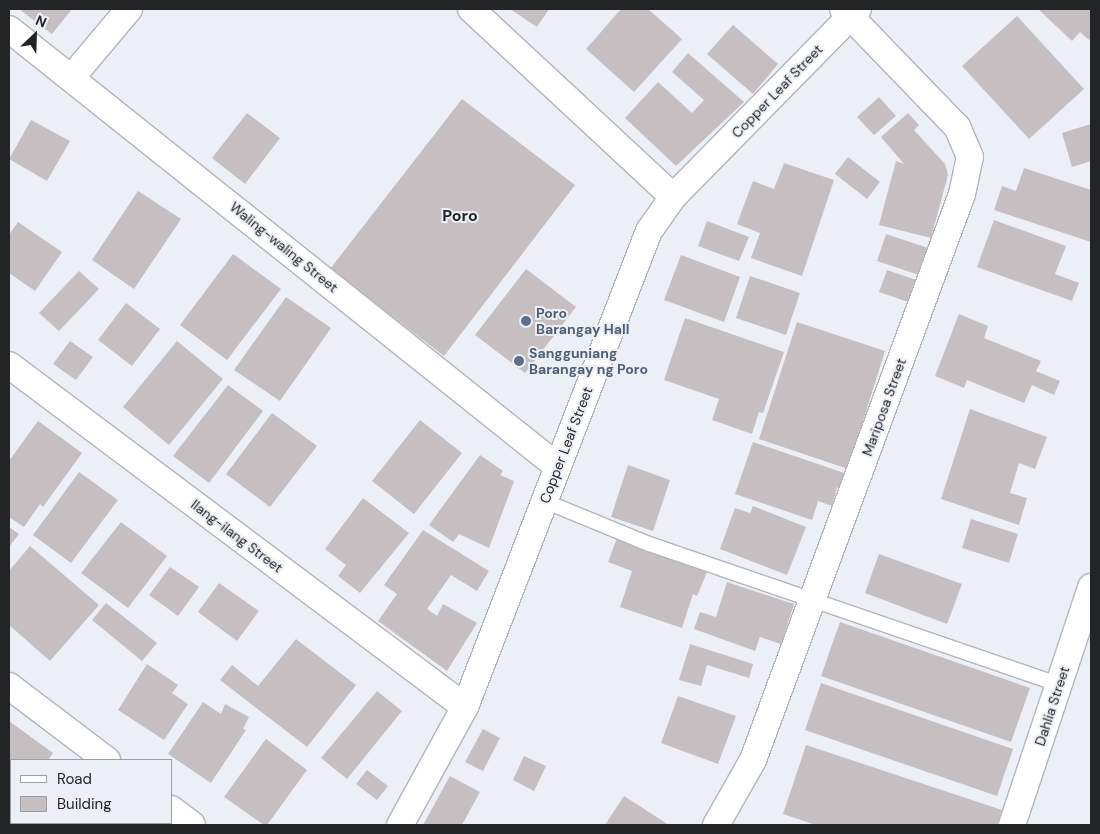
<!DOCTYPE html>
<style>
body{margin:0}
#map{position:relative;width:1100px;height:834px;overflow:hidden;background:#eceff6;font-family:"DM Sans",sans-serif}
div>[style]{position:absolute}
.building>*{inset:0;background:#c6bfc2}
.roads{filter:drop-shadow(1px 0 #b3b5bc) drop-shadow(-1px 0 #b3b5bc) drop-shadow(0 1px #b3b5bc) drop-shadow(0 -1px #b3b5bc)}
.service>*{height:14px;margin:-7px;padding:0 7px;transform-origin:7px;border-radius:7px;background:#fff}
.minor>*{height:26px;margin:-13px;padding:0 13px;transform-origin:13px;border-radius:13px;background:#fff}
.dots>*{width:14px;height:14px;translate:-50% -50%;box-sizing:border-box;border:2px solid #eceff6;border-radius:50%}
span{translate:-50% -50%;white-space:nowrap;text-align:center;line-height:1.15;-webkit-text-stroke:4px #eceff6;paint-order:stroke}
.street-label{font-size:14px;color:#232426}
.service-label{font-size:14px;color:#4e5e75;font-weight:700}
.left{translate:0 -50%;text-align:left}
.quarter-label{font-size:16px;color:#232426;font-weight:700}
.frame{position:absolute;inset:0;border:10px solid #232426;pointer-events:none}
.legend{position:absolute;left:10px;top:759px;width:162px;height:65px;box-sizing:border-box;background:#eceff6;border:1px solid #9c9ea3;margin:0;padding:6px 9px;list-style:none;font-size:15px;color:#232426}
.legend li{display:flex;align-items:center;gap:10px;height:25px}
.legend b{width:25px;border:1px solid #9c9ea3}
.north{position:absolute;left:10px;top:10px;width:50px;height:50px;-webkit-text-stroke:4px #eceff6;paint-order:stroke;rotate:24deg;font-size:14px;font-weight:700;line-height:20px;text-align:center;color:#232426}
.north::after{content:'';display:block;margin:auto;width:18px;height:22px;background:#232426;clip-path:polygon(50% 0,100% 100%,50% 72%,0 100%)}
</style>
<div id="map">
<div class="building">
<i style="clip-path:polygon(19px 9px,72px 9px,52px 34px)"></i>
<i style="clip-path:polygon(510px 9px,549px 9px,537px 27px)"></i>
<i style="clip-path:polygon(621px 9px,648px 9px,682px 39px,634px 92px,586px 49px)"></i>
<i style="clip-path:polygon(1038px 9px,1091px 9px,1091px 38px,1089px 40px,1080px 32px,1072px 41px)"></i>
<i style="clip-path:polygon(1017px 16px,1084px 89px,1029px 139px,962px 66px)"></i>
<i style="clip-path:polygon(733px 25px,778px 64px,753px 94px,707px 54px)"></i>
<i style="clip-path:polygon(688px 53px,744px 102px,676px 166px,625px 118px,658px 82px,692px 113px,704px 100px,672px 72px)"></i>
<i style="clip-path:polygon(879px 97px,896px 116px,874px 135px,857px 117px)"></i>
<i style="clip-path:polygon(462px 99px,575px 185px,444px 356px,330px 269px)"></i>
<i style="clip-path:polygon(247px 113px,280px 138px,245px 184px,212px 158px)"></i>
<i style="clip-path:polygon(908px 113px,919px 125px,914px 130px,945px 164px,948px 175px,931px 238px,879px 225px,896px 161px,904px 164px,881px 137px)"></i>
<i style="clip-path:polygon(31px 120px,70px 141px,47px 181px,9px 159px)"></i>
<i style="clip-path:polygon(1091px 124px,1091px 161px,1072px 167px,1062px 133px)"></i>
<i style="clip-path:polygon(848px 157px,880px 182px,867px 199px,835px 174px)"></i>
<i style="clip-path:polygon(784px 163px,834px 180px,802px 276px,751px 258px,760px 233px,737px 224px,753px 181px,774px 189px)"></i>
<i style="clip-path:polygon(1024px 168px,1091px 190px,1091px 242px,994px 210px,1002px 186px,1016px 191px)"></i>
<i style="clip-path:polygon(138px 191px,181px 219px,134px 289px,92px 260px)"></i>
<i style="clip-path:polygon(994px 220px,1066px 246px,1055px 274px,1079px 283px,1072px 301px,977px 267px)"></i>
<i style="clip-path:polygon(707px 221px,749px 237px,739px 261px,698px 246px)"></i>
<i style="clip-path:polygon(18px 222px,62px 252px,35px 291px,9px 273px,9px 235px)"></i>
<i style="clip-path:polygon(886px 234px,928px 248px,919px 275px,877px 261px)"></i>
<i style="clip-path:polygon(233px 254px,281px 289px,227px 360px,180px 325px)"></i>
<i style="clip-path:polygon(681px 255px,740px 277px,724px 322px,664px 300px)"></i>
<i style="clip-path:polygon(526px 269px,576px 307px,525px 373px,475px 335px)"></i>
<i style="clip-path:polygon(887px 270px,919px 281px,911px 303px,879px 292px)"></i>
<i style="clip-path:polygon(79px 271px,99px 289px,59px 331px,39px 313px)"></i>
<i style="clip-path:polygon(750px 276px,800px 293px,786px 335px,736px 318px)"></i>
<i style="clip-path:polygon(286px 297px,331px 328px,280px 401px,234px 370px)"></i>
<i style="clip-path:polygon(126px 303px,160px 329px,132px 366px,98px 340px)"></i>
<i style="clip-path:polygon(959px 314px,988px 326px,984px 338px,1041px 361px,1036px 371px,1060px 381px,1054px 395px,1032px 385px,1024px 403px,967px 380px,964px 388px,935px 376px)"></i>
<i style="clip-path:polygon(685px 318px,784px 352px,763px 413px,759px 412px,752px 434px,712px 420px,719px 399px,664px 380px)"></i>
<i style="clip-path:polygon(797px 322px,885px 351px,848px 469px,759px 439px)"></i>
<i style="clip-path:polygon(70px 341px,93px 357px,76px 380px,53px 364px)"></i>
<i style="clip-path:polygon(177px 341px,223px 379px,169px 445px,123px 407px)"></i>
<i style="clip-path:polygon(228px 385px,263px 411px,209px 483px,173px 456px)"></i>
<i style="clip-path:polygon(970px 409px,1047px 437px,1035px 469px,1019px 463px,1010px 493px,1027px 498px,1019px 525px,941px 499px)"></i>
<i style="clip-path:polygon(272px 413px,317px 446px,270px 507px,226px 474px)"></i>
<i style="clip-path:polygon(420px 420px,462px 453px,414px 514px,372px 481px)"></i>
<i style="clip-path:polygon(38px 421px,82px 453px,43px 507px,40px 504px,24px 527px,9px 517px,9px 461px)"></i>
<i style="clip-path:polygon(753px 442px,853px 476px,848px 491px,837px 487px,832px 506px,818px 501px,812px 520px,735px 494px)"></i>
<i style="clip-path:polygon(480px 455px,503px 471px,500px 475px,514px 481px,489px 548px,459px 534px,453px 542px,429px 525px)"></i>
<i style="clip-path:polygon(628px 465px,670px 480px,653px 531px,611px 517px)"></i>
<i style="clip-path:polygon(79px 472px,118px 500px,71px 563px,33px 535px)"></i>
<i style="clip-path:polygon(363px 498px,409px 533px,360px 593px,338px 576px,346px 565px,325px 549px)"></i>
<i style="clip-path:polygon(753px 506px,806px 527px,787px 575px,720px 549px,735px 508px,750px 513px)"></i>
<i style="clip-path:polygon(971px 519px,1018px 534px,1009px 563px,962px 548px)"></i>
<i style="clip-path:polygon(121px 522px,167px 556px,128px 608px,81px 573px)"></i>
<i style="clip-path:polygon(9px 527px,19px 534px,9px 547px)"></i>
<i style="clip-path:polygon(423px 530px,489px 571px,477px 591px,451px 575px,427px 609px,437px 616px,443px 604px,477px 623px,447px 671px,378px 621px,397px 594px,384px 585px)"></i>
<i style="clip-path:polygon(617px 538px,707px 572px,697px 596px,693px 594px,682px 628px,620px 607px,632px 571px,608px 562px)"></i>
<i style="clip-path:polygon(30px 546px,99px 605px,50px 661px,9px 625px,9px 571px)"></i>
<i style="clip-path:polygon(879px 554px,962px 584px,947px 624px,865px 593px)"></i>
<i style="clip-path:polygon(170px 567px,199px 587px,178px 616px,149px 595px)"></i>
<i style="clip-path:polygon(727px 582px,794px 604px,781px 644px,760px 637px,755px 651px,694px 629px,700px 612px,716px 617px)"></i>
<i style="clip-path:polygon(219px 583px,259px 611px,237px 641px,198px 612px)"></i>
<i style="clip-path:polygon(106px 603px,157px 643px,142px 661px,92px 620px)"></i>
<i style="clip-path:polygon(840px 622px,1030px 688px,1011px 742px,821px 676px)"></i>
<i style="clip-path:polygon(296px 639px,356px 685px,307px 747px,220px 680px,232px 665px,258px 686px)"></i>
<i style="clip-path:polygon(690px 644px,753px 664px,749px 678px,707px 665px,701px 686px,679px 680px)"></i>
<i style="clip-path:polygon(147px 664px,178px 685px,172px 693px,188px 704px,164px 740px,118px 710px)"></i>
<i style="clip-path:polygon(821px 683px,1013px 749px,997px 796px,805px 730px)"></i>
<i style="clip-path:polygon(377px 691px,402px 711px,347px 779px,321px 758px)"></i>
<i style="clip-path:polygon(678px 696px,736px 716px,718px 764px,661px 743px)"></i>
<i style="clip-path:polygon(203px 702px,221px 714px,225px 704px,249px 717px,243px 729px,246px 730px,211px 783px,168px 754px)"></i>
<i style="clip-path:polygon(9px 721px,53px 753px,48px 760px,11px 760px,9px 814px)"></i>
<i style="clip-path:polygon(483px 729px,500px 738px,483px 771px,465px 762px)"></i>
<i style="clip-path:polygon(266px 739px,307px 770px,267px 825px,264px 825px,224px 797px)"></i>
<i style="clip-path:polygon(806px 745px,1002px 810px,997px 825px,816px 825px,783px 814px)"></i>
<i style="clip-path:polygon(524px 756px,546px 766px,534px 791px,513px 780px)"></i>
<i style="clip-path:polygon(367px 770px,388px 786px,377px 800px,356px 784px)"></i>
<i style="clip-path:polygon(450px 776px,480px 792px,462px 825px,423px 825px)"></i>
<i style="clip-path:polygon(624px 796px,669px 825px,605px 825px)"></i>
<i style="clip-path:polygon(12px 823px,43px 823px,47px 825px,11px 825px)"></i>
<i style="clip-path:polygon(99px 823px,150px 823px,153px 825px,97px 825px)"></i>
</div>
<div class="roads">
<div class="service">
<i style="left:544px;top:501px;width:113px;rotate:22.3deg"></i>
<i style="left:649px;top:544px;width:433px;rotate:18.9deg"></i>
</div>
<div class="minor">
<i style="left:471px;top:9px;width:276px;rotate:42.9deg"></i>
<i style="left:9px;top:29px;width:702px;rotate:38.58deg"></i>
<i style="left:72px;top:77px;width:89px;rotate:-50deg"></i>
<i style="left:9px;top:365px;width:570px;rotate:36.87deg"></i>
<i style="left:9px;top:686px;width:123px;rotate:37.1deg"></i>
<i style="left:171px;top:809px;width:26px;rotate:37deg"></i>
<i style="left:400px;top:825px;width:135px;rotate:-61.2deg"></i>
<i style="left:465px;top:707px;width:510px;rotate:-68.87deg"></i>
<i style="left:649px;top:231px;width:42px;rotate:-54.8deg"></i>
<i style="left:673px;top:197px;width:264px;rotate:-45.5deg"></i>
<i style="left:716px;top:825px;width:75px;rotate:-60.4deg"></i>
<i style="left:753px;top:760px;width:603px;rotate:-69.73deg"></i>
<i style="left:962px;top:194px;width:38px;rotate:-78deg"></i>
<i style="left:970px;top:157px;width:33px;rotate:-113deg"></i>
<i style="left:957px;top:127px;width:164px;rotate:-134deg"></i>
<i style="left:1012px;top:825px;width:251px;rotate:-71.6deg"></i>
</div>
</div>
<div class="dots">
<i style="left:526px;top:321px;background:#5c6f8a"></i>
<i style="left:519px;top:361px;background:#5c6f8a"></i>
</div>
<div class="street-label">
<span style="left:777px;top:91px;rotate:-46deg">Copper Leaf Street</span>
<span style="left:284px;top:247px;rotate:39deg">Waling-waling Street</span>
<span style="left:884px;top:407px;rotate:-70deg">Mariposa Street</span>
<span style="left:566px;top:445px;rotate:-69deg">Copper Leaf Street</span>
<span style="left:237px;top:536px;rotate:37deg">Ilang-ilang Street</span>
<span style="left:1052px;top:706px;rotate:-72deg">Dahlia Street</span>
</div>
<div class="service-label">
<span class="left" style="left:536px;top:321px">Poro<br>Barangay Hall</span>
<span class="left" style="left:529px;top:361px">Sangguniang<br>Barangay ng Poro</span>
</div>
<div class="quarter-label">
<span style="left:460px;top:216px">Poro</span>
</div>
<div class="frame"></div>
<ul class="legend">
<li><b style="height:6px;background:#fff"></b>Road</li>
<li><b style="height:14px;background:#c6bfc2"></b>Building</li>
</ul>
<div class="north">N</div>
</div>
